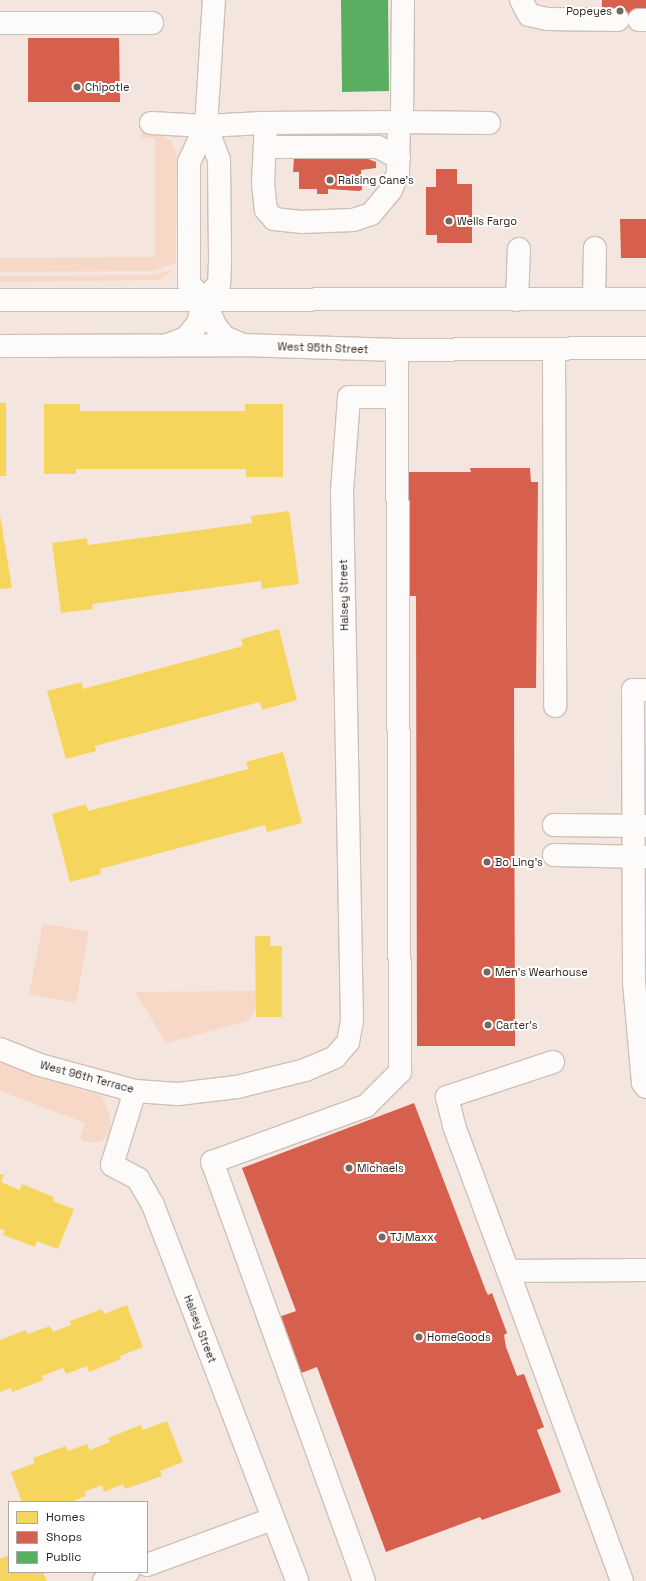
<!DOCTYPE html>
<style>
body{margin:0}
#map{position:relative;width:646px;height:1581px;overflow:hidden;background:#f4e6de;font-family:"Space Grotesk",sans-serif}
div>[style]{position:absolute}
.green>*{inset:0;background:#f7d8c6}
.homes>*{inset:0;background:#f6d55c}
.shops>*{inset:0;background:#d6604d}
.public>*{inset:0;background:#5aae61}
.roads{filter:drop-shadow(1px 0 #ccc1b9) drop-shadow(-1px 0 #ccc1b9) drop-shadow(0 1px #ccc1b9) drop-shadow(0 -1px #ccc1b9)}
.minor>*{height:22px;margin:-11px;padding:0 11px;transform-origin:11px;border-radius:11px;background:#fdfbfa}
.major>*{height:22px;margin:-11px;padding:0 11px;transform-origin:11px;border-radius:11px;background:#fdfbfa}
.dots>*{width:11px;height:11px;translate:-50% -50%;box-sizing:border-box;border:2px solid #fff;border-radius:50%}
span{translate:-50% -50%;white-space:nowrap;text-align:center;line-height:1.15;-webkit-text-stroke:4px #fff;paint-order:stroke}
.poi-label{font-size:11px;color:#2f231c}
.right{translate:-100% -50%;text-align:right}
.left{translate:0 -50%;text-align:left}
.street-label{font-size:11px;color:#2f231c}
.legend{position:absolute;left:8px;top:1501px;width:140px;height:72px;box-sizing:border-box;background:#fff;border:1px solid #aca7a4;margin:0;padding:5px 7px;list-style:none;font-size:12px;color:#2f231c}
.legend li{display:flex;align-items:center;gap:8px;height:20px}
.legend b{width:20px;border:1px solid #aca7a4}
</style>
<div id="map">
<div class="green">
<i style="clip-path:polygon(142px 133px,161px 134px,170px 140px,177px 153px,176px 263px,152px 271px,0 272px,0 258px,155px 257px,155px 138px,141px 138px)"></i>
<i style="clip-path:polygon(173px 270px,160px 280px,0 282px,0 276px,153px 275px)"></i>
<i style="clip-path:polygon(43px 923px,89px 932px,76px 1003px,29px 994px)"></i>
<i style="clip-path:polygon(256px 991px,256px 1009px,248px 1021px,166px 1043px,135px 992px)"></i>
<i style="clip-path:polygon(0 1062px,28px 1074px,102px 1096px,110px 1116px,110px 1132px,101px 1142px,84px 1142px,80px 1138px,85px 1123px,0 1091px)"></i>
</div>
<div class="homes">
<i style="clip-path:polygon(0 403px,6px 403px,6px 476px,0 476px)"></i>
<i style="clip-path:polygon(44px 404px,80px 404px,80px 411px,245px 411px,245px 404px,283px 404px,283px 477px,246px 477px,246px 469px,76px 469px,76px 474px,44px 474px)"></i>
<i style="clip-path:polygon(289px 511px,299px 584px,262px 589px,261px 581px,92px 604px,93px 609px,61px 613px,52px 543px,87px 538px,88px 545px,252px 523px,251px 516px)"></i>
<i style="clip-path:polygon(0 515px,12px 588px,0 589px)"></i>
<i style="clip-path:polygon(279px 629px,297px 700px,262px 710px,260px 702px,95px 746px,96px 751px,66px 759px,47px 691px,82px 682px,83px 689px,243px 646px,241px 639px)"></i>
<i style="clip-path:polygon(283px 752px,302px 823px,267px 832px,265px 825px,100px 869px,101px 874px,70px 882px,52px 814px,86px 804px,88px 811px,248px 769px,246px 762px)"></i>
<i style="clip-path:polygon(255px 936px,270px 936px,270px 946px,282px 946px,282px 1017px,256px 1017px)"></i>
<i style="clip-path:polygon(0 1174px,4px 1175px,1px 1182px,20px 1190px,22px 1184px,54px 1197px,53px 1201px,74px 1209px,58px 1249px,37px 1241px,35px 1247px,3px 1235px,5px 1230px,0 1229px)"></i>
<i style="clip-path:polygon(127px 1305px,143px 1347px,120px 1356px,121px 1359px,89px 1372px,87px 1366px,66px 1374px,63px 1368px,42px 1376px,44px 1380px,12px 1392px,11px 1388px,0 1392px,0 1340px,26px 1330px,28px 1334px,50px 1326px,53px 1332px,71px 1325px,70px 1321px,102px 1309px,104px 1314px)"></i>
<i style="clip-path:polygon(167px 1421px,183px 1462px,160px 1471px,162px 1476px,125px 1489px,123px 1484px,104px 1492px,102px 1485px,84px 1492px,86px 1496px,70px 1502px,22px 1502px,11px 1472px,35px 1463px,33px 1458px,66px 1446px,68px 1451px,87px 1444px,90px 1450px,110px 1442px,108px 1438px,141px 1425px,143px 1430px)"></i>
<i style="clip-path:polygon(9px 1555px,9px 1572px,43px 1572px,47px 1581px,0 1581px,0 1559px)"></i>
</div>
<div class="shops">
<i style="clip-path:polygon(602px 0,646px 0,646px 13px,639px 26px,618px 26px,602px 9px)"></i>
<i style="clip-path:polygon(28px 38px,119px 38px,120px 102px,28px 102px)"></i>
<i style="clip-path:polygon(333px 155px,333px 158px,368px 156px,368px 159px,376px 162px,376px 168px,361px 170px,362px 190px,359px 191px,328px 189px,328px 194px,317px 194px,317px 189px,299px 189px,299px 172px,293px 172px,294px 158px,323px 159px,323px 156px)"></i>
<i style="clip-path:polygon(436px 169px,457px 169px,457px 184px,472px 184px,472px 243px,437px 243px,437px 235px,426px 235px,426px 187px,436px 187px)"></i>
<i style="clip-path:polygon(620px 219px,646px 219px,646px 258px,621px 258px)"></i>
<i style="clip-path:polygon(470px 468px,530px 468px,531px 482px,538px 482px,536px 688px,514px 688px,515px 1046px,417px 1046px,416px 596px,402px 596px,401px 472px,471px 472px)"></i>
<i style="clip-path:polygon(414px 1103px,486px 1291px,488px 1295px,492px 1293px,507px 1333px,504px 1335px,506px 1347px,517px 1376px,524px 1374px,544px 1427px,537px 1430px,561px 1492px,482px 1520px,480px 1517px,386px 1552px,317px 1367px,296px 1375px,273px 1319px,296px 1311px,242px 1168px)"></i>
</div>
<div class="public">
<i style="clip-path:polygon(341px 0,388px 0,389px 91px,342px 92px)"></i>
</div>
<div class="roads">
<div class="minor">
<i style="left:403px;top:0;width:122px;rotate:90.5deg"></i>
<i style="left:402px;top:122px;width:87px;rotate:0.7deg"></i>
<i style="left:521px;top:0;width:17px;rotate:62deg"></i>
<i style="left:529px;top:15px;width:19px;rotate:12deg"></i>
<i style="left:548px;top:19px;width:70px;rotate:0.8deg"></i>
<i style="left:639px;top:20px;width:7px"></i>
<i style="left:0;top:23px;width:152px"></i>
<i style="left:151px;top:123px;width:55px;rotate:3.1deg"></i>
<i style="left:206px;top:126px;width:56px;rotate:-3.1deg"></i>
<i style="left:262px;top:123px;width:140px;rotate:-0.4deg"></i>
<i style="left:266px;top:123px;width:60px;rotate:92.9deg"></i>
<i style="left:263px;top:183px;width:27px;rotate:84deg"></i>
<i style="left:266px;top:210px;width:12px;rotate:48deg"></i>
<i style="left:274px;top:219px;width:27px;rotate:6deg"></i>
<i style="left:301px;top:222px;width:52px;rotate:-2.2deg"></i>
<i style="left:353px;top:220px;width:19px;rotate:-18deg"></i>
<i style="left:371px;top:214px;width:31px;rotate:-50deg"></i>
<i style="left:391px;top:190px;width:18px;rotate:-68deg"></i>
<i style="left:398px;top:173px;width:51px;rotate:-88.9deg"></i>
<i style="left:206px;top:126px;width:36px;rotate:69deg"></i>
<i style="left:219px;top:160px;width:101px;rotate:89.4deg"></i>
<i style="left:220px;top:261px;width:23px;rotate:92deg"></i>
<i style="left:219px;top:284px;width:22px;rotate:133deg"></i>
<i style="left:204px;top:300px;width:22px;rotate:-133deg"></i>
<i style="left:189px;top:284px;width:122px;rotate:-90deg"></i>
<i style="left:189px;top:162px;width:40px;rotate:-65deg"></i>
<i style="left:206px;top:126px;width:126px;rotate:-86.4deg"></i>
<i style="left:265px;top:147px;width:113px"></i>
<i style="left:378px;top:147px;width:24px;rotate:28deg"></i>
<i style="left:594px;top:299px;width:51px;rotate:-88.9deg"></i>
<i style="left:517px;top:300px;width:51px;rotate:-87.8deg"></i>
<i style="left:554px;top:349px;width:357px;rotate:89.8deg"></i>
<i style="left:646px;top:690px;width:13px;rotate:180deg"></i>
<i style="left:633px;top:690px;width:292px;rotate:89.8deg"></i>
<i style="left:634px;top:982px;width:101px;rotate:84.9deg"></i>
<i style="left:643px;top:1083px;width:5px;rotate:53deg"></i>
<i style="left:554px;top:825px;width:92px;rotate:0.6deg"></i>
<i style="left:554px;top:855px;width:92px;rotate:1.2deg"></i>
<i style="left:0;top:1049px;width:43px;rotate:21.8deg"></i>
<i style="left:40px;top:1065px;width:98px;rotate:15.3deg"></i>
<i style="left:135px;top:1091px;width:43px;rotate:4deg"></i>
<i style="left:178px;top:1094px;width:59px;rotate:-6.8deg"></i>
<i style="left:237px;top:1087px;width:70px;rotate:-14deg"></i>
<i style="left:305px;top:1070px;width:33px;rotate:-23deg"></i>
<i style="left:335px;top:1057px;width:20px;rotate:-49deg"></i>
<i style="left:348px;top:1042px;width:20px;rotate:-79deg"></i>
<i style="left:352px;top:1022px;width:531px;rotate:-91.08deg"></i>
<i style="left:342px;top:491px;width:94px;rotate:-85.7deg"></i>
<i style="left:349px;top:397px;width:48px"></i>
<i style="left:397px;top:397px;width:47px;rotate:-90deg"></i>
<i style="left:553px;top:1062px;width:112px;rotate:161.7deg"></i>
<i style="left:447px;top:1097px;width:30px;rotate:76deg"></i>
<i style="left:454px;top:1126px;width:155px;rotate:69.6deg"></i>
<i style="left:508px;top:1271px;width:138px;rotate:-0.4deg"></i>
<i style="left:135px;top:1091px;width:77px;rotate:107.3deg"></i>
<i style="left:112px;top:1165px;width:30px;rotate:28deg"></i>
<i style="left:138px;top:1179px;width:30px;rotate:60deg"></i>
<i style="left:153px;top:1205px;width:403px;rotate:69deg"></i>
<i style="left:508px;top:1271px;width:330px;rotate:69.8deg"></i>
<i style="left:147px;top:1565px;width:133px;rotate:-20.2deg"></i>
<i style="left:104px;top:1581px;width:26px;rotate:-21deg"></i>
<i style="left:364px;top:1581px;width:446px;rotate:-109.9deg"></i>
<i style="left:212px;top:1162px;width:164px;rotate:-20deg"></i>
<i style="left:366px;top:1106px;width:48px;rotate:-45deg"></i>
<i style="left:400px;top:1072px;width:675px;rotate:-90.25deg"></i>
</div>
<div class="major">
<i style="left:0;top:300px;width:646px;rotate:-0.09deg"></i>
<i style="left:204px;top:300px;width:27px;rotate:66deg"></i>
<i style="left:215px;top:325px;width:15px;rotate:53deg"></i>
<i style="left:224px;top:337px;width:21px;rotate:23deg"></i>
<i style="left:167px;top:345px;width:20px;rotate:-20deg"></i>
<i style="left:186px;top:338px;width:19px;rotate:-51deg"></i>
<i style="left:198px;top:323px;width:24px;rotate:-75deg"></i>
<i style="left:0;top:346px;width:243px;rotate:-0.2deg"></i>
<i style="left:243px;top:345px;width:154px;rotate:1.9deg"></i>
<i style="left:397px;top:350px;width:249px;rotate:-0.5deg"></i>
</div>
</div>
<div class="dots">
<i style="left:620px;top:11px;background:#746760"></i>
<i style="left:77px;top:87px;background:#746760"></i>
<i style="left:330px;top:180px;background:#746760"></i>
<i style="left:449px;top:221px;background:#746760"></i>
<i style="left:487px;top:862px;background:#746760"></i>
<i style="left:487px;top:972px;background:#746760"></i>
<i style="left:488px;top:1025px;background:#746760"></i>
<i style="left:349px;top:1168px;background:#746760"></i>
<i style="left:382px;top:1237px;background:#746760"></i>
<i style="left:419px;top:1337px;background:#746760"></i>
</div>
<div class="poi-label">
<span class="right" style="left:612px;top:11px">Popeyes</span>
<span class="left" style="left:85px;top:87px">Chipotle</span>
<span class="left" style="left:338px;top:180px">Raising Cane's</span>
<span class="left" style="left:457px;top:221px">Wells Fargo</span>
<span class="left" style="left:495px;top:862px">Bo Ling's</span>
<span class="left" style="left:495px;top:972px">Men's Wearhouse</span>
<span class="left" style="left:496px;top:1025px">Carter's</span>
<span class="left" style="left:357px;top:1168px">Michaels</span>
<span class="left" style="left:390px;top:1237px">TJ Maxx</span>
<span class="left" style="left:427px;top:1337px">HomeGoods</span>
</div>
<div class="street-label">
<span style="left:323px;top:348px;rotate:2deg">West 95th Street</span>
<span style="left:344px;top:595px;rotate:-91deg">Halsey Street</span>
<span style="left:87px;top:1077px;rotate:15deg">West 96th Terrace</span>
<span style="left:200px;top:1329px;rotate:69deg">Halsey Street</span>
</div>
<ul class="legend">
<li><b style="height:11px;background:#f6d55c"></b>Homes</li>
<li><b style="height:11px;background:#d6604d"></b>Shops</li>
<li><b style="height:11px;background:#5aae61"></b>Public</li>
</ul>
</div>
